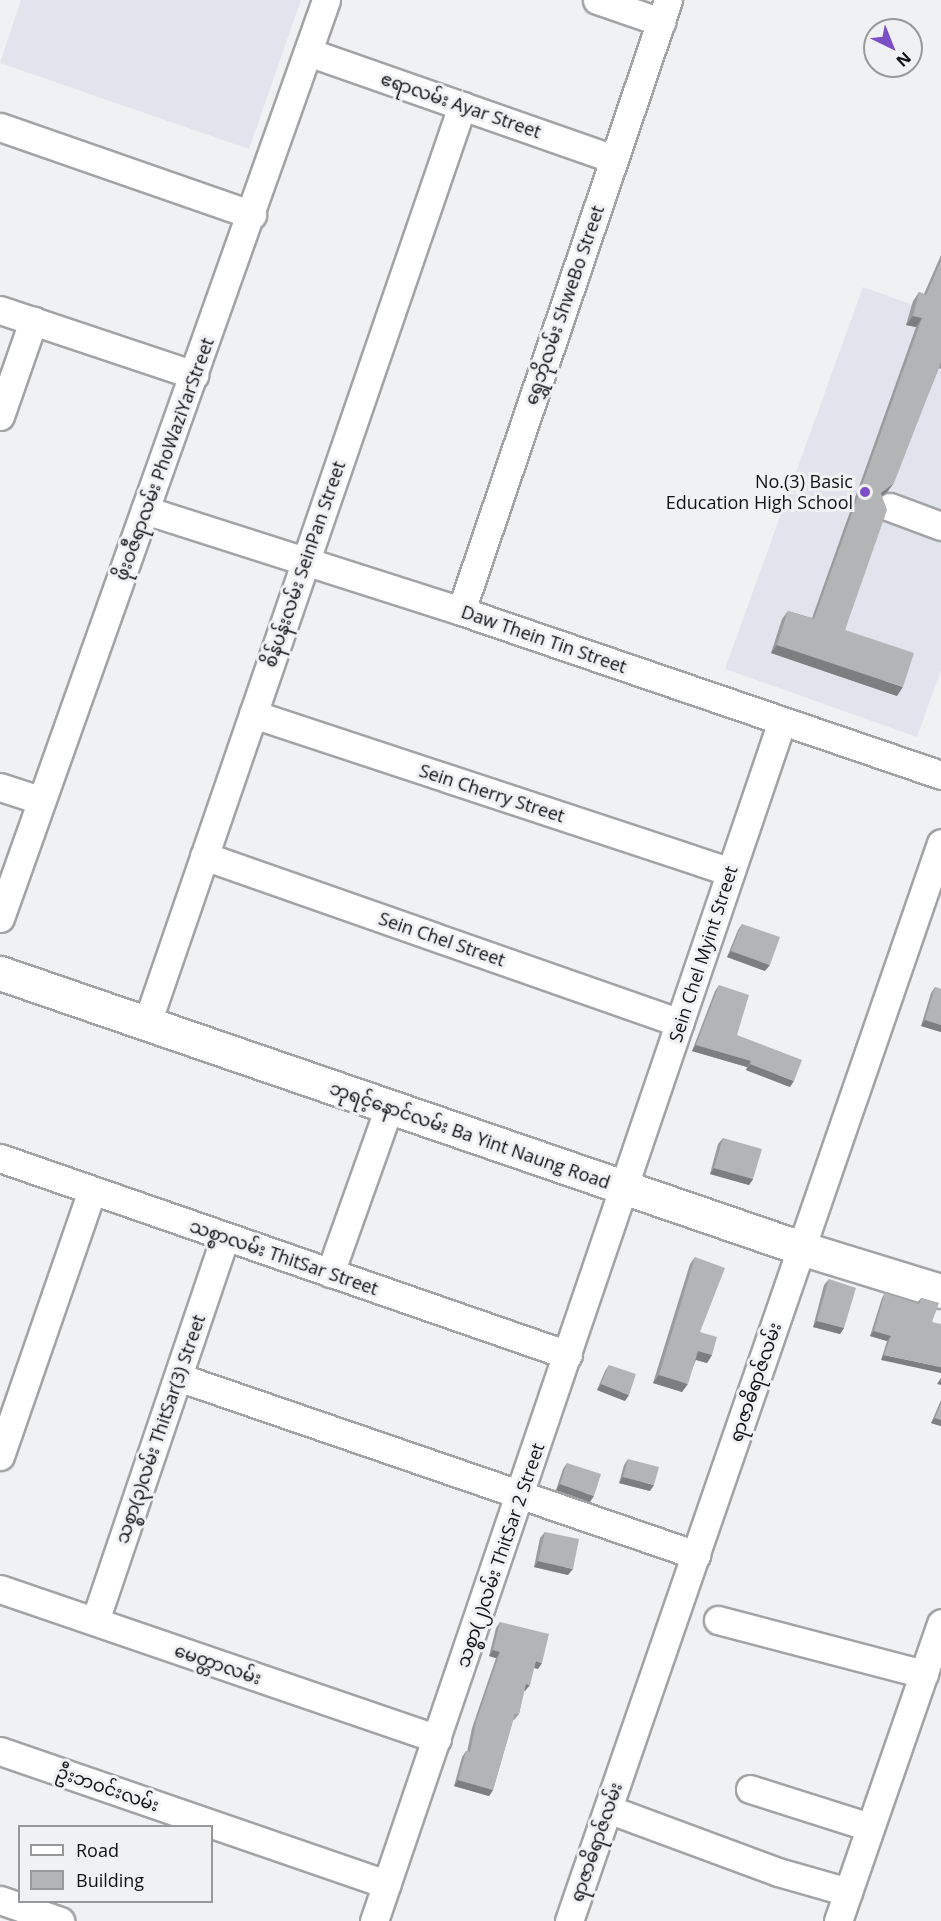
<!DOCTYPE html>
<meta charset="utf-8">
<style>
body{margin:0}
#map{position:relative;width:941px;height:1921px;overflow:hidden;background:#f0f1f3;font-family:"Open Sans","Noto Sans Myanmar",sans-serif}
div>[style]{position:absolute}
.built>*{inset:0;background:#e2e4ed}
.roads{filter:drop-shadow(2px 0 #a2a3a5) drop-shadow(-2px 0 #a2a3a5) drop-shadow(0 2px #a2a3a5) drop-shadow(0 -2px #a2a3a5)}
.minor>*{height:27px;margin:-13.5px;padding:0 13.5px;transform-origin:13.5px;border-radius:13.5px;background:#fff}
.major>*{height:33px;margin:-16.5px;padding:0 16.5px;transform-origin:16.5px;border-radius:16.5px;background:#fff}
.wall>*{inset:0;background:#9a9b9d}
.shaded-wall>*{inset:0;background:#7d7e7f}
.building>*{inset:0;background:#b3b4b6}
.dots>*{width:16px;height:16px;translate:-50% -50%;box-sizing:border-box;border:3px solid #f0f1f3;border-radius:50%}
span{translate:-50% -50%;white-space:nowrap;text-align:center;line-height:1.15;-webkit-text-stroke:6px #f0f1f3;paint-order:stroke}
.street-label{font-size:18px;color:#121213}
.poi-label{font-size:18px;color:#121213}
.right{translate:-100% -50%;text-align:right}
.legend{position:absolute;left:18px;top:1825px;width:195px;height:78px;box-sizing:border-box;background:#f0f1f3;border:2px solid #979899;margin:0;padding:8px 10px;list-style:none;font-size:18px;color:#121213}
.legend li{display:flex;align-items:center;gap:12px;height:30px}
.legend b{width:30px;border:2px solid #979899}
.north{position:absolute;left:863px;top:18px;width:60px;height:60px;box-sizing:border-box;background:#f0f1f3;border:2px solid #979899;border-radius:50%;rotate:137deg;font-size:16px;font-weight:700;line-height:24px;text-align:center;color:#121213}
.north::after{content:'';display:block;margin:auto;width:21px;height:27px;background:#7c4fc7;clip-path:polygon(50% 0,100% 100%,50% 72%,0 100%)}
</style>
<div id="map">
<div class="built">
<i style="clip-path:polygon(21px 0,301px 0,249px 149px,0 63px)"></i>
<i style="clip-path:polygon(863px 287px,941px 315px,941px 670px,917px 737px,725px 669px)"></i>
</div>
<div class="roads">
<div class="minor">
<i style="left:597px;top:0;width:68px;rotate:19deg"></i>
<i style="left:308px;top:52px;width:324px;rotate:19.3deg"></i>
<i style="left:0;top:127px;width:267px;rotate:19.2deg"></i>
<i style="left:0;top:310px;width:205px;rotate:18.5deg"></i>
<i style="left:0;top:416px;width:101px;rotate:-70.8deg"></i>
<i style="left:890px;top:507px;width:54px;rotate:20.4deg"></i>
<i style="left:145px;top:510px;width:332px;rotate:17.7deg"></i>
<i style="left:461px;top:611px;width:507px;rotate:18.86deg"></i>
<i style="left:461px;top:611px;width:645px;rotate:-71.28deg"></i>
<i style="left:253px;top:714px;width:503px;rotate:18.29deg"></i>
<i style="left:0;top:787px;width:42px;rotate:18deg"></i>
<i style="left:204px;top:856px;width:504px;rotate:19.33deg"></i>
<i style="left:0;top:918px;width:974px;rotate:-70.45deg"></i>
<i style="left:147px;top:1023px;width:970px;rotate:-71.04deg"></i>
<i style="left:0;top:1158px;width:601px;rotate:19.13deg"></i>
<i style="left:330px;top:1273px;width:176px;rotate:-70.4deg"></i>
<i style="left:178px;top:1377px;width:548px;rotate:18.96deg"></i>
<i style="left:0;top:1456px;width:281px;rotate:-70.9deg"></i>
<i style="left:0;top:1589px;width:462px;rotate:18.9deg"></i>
<i style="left:718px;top:1620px;width:213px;rotate:14.7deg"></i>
<i style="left:95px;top:1621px;width:405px;rotate:-71.3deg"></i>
<i style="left:0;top:1751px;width:409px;rotate:19deg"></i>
<i style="left:750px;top:1789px;width:126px;rotate:17.6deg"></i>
<i style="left:608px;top:1809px;width:181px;rotate:20.3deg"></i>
<i style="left:778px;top:1872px;width:73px;rotate:15.9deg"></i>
<i style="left:0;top:1900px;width:64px;rotate:19.3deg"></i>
<i style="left:374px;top:1921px;width:1267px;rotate:-71.22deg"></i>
<i style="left:569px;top:1921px;width:1140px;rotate:-70.96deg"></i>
<i style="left:838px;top:1921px;width:315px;rotate:-70.9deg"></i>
</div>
<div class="major">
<i style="left:0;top:973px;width:847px;rotate:18.95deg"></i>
<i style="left:801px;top:1248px;width:146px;rotate:17.1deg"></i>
</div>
</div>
<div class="wall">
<i style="clip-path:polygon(941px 255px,941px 369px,939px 368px,888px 491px,882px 496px,845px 630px,897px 696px,771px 653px,782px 619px,788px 611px,812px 618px,916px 327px,906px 325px,913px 301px,919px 292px,924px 294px)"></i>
<i style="clip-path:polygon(742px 924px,765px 971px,727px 957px,738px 930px)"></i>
<i style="clip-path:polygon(719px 985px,737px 1035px,790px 1087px,746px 1070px,747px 1067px,692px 1051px,715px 991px)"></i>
<i style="clip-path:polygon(935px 987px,941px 989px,941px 1032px,921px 1026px,931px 993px)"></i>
<i style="clip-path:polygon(723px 1138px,753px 1179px,749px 1185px,710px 1174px,718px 1144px)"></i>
<i style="clip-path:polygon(695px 1257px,700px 1332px,712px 1355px,707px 1363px,696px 1360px,682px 1392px,653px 1383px,690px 1264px)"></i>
<i style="clip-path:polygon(829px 1279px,844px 1328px,840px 1334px,813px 1327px,824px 1285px)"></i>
<i style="clip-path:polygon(885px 1293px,917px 1303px,921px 1298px,939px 1303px,881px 1360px,887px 1341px,870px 1336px,882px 1298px)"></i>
<i style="clip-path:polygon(609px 1365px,625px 1401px,597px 1390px,605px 1371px)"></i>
<i style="clip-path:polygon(941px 1400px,941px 1426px,931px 1423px)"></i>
<i style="clip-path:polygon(628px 1459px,650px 1491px,619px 1483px,624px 1465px)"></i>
<i style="clip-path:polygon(567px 1463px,590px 1502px,556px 1490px,563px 1469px)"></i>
<i style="clip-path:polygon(545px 1532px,568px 1575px,534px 1567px,540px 1538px)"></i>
<i style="clip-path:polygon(500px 1622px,538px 1669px,534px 1668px,525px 1691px,524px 1691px,519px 1714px,514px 1720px,513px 1720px,493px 1790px,489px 1796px,454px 1786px,462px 1757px,466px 1751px,467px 1752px,472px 1728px,496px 1658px,489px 1656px,496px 1628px)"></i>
</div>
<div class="shaded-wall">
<i style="clip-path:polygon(913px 316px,922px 318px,916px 327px,906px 325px)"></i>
<i style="clip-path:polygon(894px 483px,888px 491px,875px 502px,881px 493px)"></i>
<i style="clip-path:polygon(777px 645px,903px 687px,897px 696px,771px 653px)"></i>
<i style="clip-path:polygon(731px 951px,770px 965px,765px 971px,727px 957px)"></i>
<i style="clip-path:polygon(925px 1020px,941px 1025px,941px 1032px,921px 1026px)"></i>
<i style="clip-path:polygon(696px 1045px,751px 1061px,747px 1067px,692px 1051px)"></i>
<i style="clip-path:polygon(750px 1064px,794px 1081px,790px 1087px,746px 1070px)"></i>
<i style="clip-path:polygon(714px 1168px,753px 1179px,749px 1185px,710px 1174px)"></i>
<i style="clip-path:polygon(817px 1321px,844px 1328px,840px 1334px,813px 1327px)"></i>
<i style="clip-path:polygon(874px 1331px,891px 1336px,887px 1341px,870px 1336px)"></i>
<i style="clip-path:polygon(698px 1351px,712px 1355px,707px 1363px,693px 1359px)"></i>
<i style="clip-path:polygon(884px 1355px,941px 1367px,941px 1373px,881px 1360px)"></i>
<i style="clip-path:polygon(659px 1375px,688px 1384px,682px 1392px,653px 1383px)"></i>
<i style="clip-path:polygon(941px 1378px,941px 1385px,937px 1384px)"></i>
<i style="clip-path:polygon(601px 1384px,629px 1395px,625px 1401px,597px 1390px)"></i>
<i style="clip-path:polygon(935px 1418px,941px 1420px,941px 1426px,931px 1423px)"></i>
<i style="clip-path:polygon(623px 1477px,654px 1485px,650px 1491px,619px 1483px)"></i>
<i style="clip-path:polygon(560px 1484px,594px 1496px,590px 1502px,556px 1490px)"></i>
<i style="clip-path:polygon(538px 1561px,573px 1569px,568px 1575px,534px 1567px)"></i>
<i style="clip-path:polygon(493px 1650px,500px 1652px,496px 1658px,489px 1656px)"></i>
<i style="clip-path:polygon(536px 1661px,542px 1663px,538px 1669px,532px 1667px)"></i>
<i style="clip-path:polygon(526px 1684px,530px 1685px,525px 1691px,521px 1690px)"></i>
<i style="clip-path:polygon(458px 1780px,493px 1790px,489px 1796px,454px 1786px)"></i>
</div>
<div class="building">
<i style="clip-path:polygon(941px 261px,941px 362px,894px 483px,881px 493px,887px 510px,845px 630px,914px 653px,903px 687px,777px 645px,788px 611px,814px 619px,922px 318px,913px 316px,919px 292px,926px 295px)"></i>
<i style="clip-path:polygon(742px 924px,780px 937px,770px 965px,731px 951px)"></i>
<i style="clip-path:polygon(719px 985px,749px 995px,737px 1035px,802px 1060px,794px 1081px,750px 1064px,751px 1061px,696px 1045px)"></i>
<i style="clip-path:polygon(935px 987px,941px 989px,941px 1025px,925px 1020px)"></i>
<i style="clip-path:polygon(723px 1138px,762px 1149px,753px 1179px,714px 1168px)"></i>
<i style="clip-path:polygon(695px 1257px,725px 1268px,700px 1332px,717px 1337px,712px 1355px,698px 1351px,688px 1384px,659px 1375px)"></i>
<i style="clip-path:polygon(829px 1279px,856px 1288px,844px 1328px,817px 1321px)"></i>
<i style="clip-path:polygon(885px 1293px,919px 1304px,921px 1298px,939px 1303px,932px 1322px,941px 1324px,941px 1367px,884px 1355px,891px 1336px,874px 1331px)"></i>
<i style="clip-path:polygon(609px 1365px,636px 1374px,629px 1395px,601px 1384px)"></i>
<i style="clip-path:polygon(941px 1404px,941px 1420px,935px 1418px)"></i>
<i style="clip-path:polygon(628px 1459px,659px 1467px,654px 1485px,623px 1477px)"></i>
<i style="clip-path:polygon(567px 1463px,601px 1474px,594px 1496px,560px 1484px)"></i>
<i style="clip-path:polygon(545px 1532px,579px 1539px,573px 1569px,538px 1561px)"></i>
<i style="clip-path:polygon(500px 1622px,549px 1634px,542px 1663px,536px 1661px,530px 1685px,526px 1684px,519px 1714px,515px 1714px,493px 1790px,458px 1780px,466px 1751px,470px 1752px,476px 1722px,500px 1652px,493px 1650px)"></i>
</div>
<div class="dots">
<i style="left:865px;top:492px;background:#7c4fc7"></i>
</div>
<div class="street-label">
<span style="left:461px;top:105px;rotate:19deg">ဧရာလမ်း Ayar Street</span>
<span style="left:564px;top:305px;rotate:-71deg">ရွှေဘိုလမ်း ShweBo Street</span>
<span style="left:164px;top:459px;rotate:-70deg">ဖိုးဝဇီရာလမ်း PhoWaziYarStreet</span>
<span style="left:304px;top:564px;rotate:-71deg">စိန်ပန်းလမ်း SeinPan Street</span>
<span style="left:544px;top:639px;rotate:19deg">Daw Thein Tin Street</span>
<span style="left:492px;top:793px;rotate:18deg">Sein Cherry Street</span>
<span style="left:442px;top:939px;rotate:19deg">Sein Chel Street</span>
<span style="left:703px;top:954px;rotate:-72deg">Sein Chel Myint Street</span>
<span style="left:470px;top:1135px;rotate:19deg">ဘုရင့်နောင်လမ်း Ba Yint Naung Road</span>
<span style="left:284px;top:1257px;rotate:19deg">သစ္စာလမ်း ThitSar Street</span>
<span style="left:755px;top:1382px;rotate:-71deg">ရာဇာဓိရာဇ်လမ်း</span>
<span style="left:160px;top:1429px;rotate:-71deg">သစ္စာ(၃)လမ်း ThitSar(3) Street</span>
<span style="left:500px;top:1555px;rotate:-71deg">သစ္စာ(၂)လမ်း ThitSar 2 Street</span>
<span style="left:218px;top:1664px;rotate:19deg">မေတ္တာလမ်း</span>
<span style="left:108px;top:1788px;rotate:19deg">ဦးဘဝင်းလမ်း</span>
<span style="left:596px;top:1842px;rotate:-71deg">ရာဇာဓိရာဇ်လမ်း</span>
</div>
<div class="poi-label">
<span class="right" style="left:853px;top:492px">No.(3) Basic<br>Education High School</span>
</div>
<ul class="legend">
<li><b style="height:8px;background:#fff"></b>Road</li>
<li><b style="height:16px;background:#b3b4b6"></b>Building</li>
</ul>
<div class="north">N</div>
</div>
